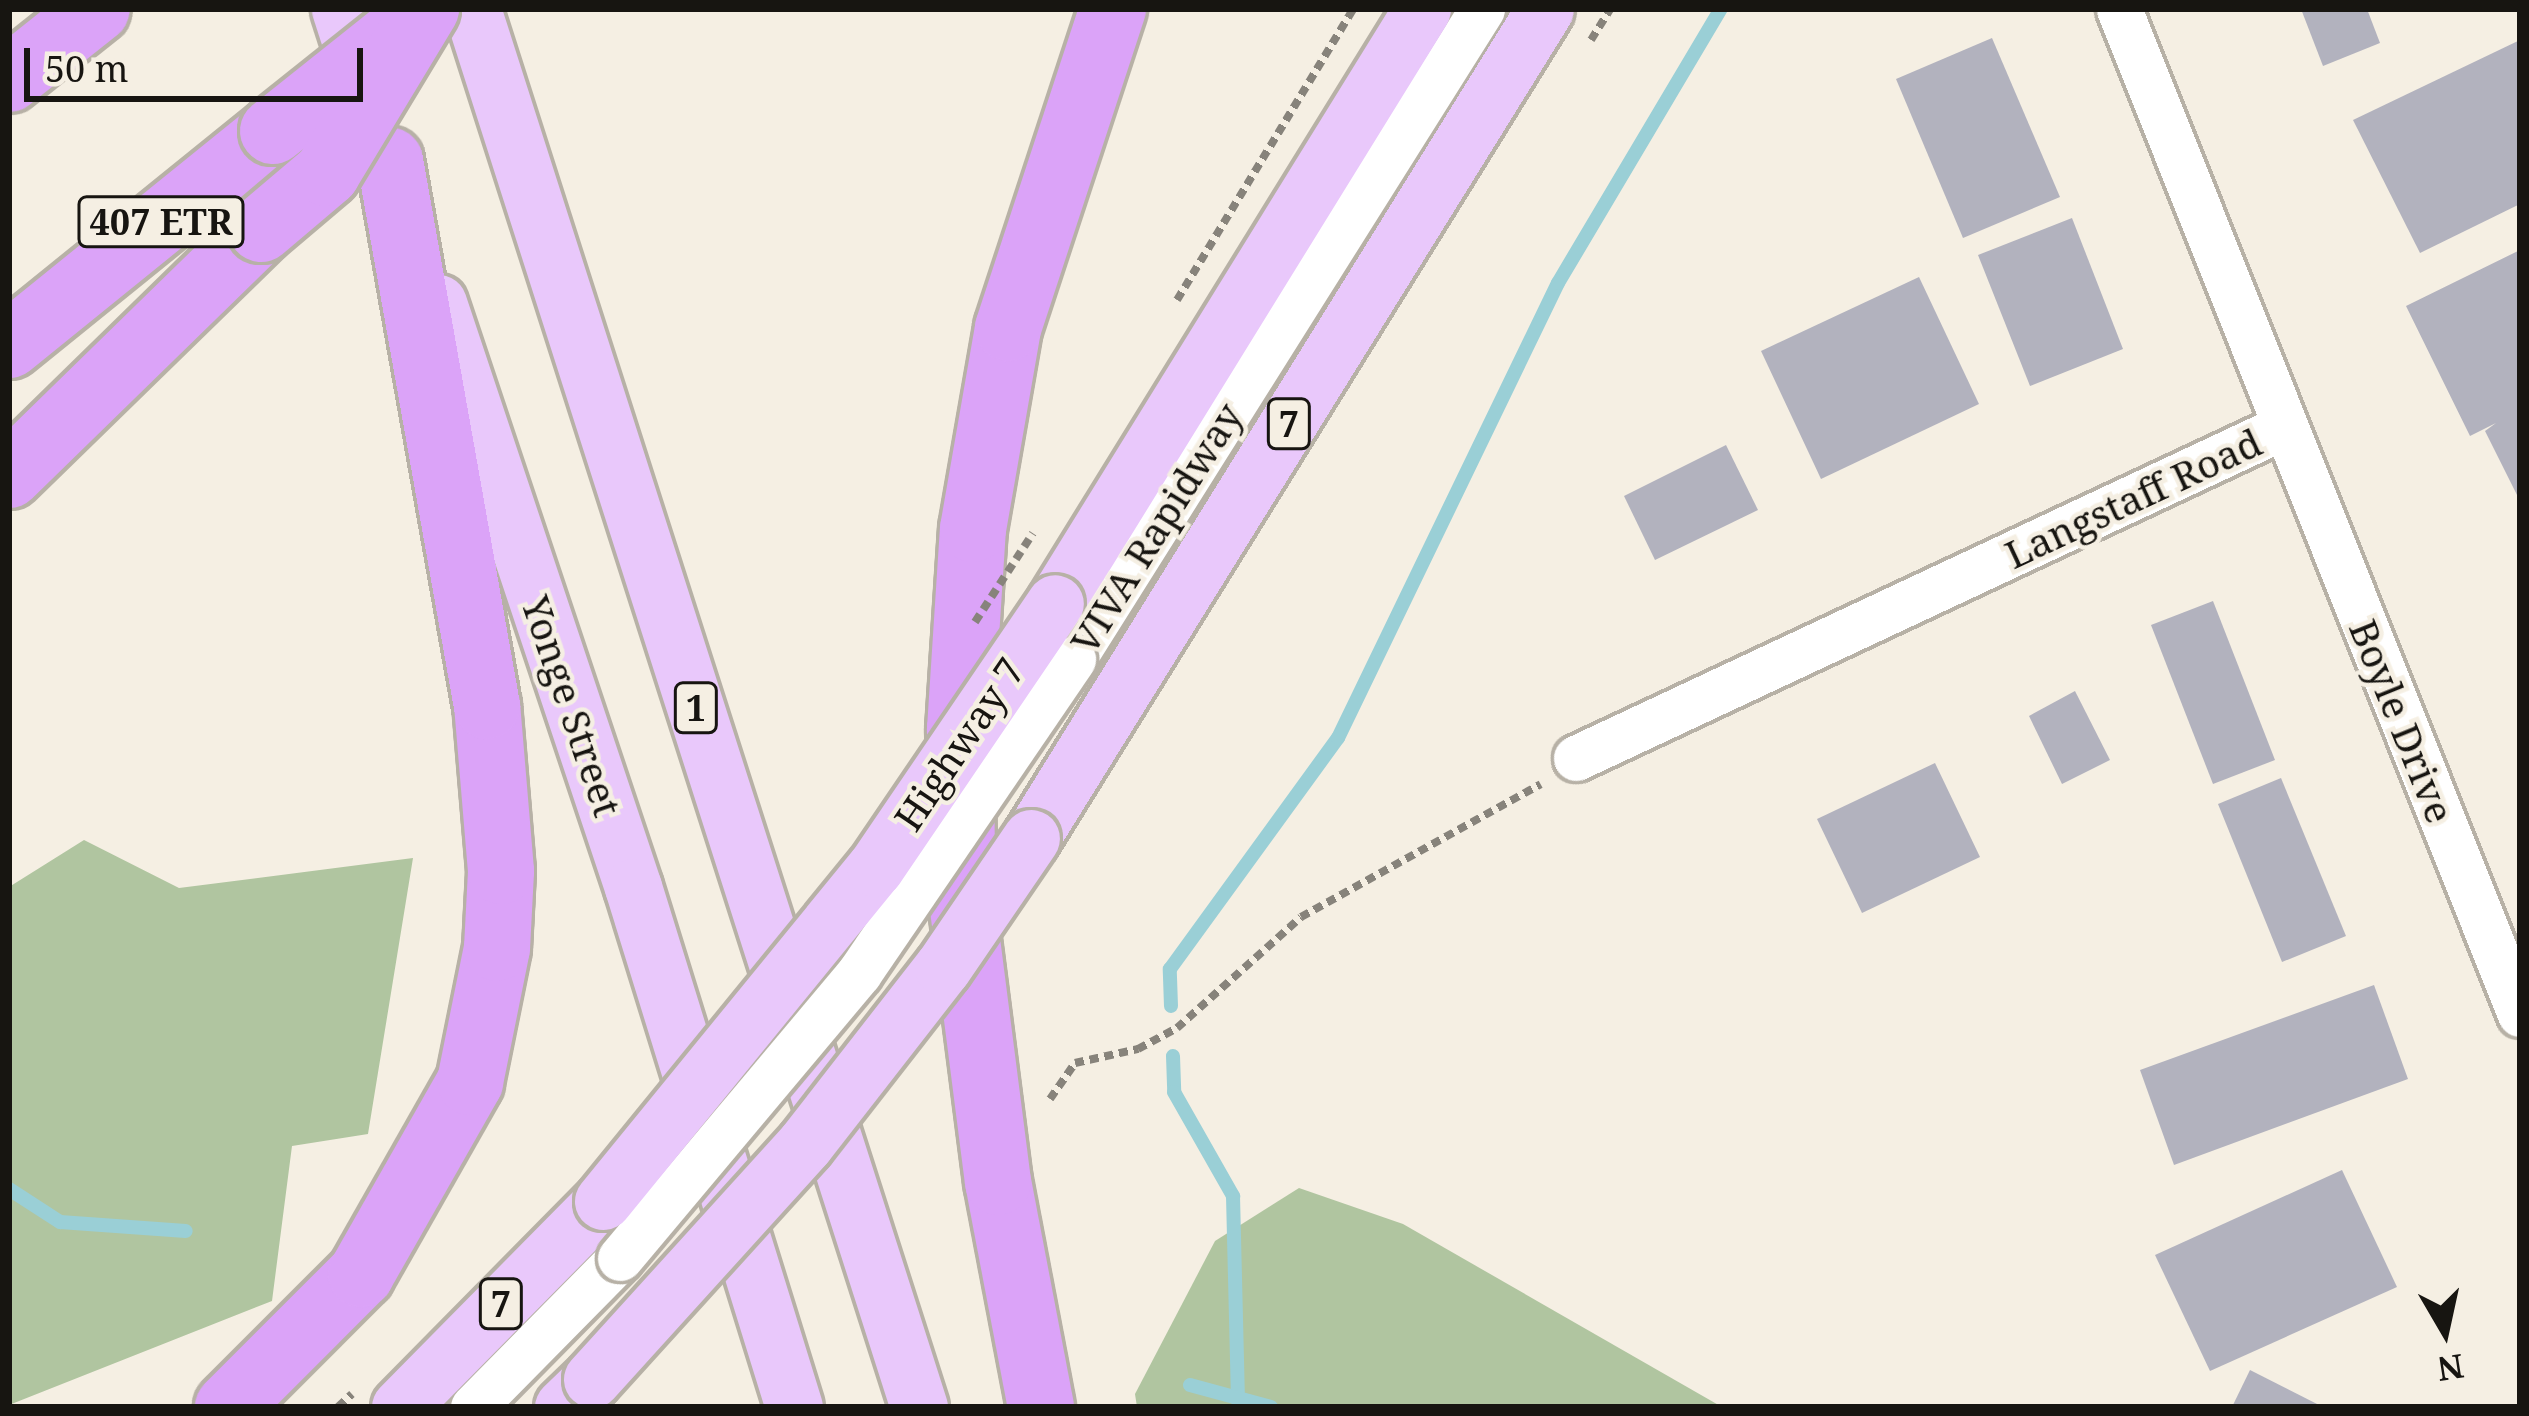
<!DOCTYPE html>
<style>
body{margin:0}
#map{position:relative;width:2529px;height:1416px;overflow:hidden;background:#f5efe3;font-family:"Noto Serif",serif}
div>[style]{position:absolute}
.forest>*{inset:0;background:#b0c5a0}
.stream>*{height:14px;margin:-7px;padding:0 7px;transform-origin:7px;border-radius:7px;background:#9acfd6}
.building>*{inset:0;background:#b2b2be}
.path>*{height:8px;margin-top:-4px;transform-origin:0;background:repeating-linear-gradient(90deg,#87837b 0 9px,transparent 0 15px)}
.roads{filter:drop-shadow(3px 0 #b7b1a6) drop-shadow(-3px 0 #b7b1a6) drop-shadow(0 3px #b7b1a6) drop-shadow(0 -3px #b7b1a6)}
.minor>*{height:45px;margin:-22.5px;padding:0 22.5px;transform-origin:22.5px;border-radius:22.5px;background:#fff}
.major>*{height:57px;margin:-28.5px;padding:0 28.5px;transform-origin:28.5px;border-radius:28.5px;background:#e9c8fb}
.highway>*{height:66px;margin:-33px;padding:0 33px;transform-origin:33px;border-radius:33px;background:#dba3f8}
.path-bridge>*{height:8px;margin-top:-4px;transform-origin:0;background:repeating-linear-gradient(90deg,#87837b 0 9px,transparent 0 15px)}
.bridges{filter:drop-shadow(3px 0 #b7b1a6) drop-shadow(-3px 0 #b7b1a6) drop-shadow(0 3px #b7b1a6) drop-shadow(0 -3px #b7b1a6)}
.minor-bridge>*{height:45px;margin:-22.5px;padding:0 22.5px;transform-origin:22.5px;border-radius:22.5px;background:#fff}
.major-bridge>*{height:57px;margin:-28.5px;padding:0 28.5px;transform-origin:28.5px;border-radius:28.5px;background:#e9c8fb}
.highway-bridge>*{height:66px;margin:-33px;padding:0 33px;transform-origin:33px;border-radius:33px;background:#dba3f8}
span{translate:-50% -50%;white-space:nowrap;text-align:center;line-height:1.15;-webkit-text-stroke:9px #f5efe3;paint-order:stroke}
.shield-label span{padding:3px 9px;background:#f5efe3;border:3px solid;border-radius:9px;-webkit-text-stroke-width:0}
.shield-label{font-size:36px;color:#171511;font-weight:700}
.street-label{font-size:39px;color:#171511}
.frame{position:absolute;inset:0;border:12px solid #171511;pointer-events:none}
.north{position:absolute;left:2385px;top:1272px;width:120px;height:120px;-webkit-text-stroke:9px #f5efe3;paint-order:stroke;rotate:171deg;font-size:33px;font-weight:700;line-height:48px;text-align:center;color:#171511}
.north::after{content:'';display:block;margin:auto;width:42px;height:54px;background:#171511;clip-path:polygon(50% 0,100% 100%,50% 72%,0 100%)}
.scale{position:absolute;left:24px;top:48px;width:339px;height:54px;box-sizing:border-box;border:6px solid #171511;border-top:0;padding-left:15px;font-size:36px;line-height:42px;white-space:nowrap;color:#171511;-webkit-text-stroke:9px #f5efe3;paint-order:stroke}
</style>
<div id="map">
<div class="forest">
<i style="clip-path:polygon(84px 840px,179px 888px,413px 858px,368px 1134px,292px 1146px,272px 1301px,9px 1405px,9px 887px)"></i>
<i style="clip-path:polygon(1299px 1188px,1403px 1224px,1722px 1407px,1137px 1407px,1135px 1394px,1215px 1241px)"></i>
</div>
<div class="stream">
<i style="left:1171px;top:1006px;width:37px;rotate:-92deg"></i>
<i style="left:1170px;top:969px;width:286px;rotate:-54deg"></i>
<i style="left:1338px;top:738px;width:505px;rotate:-64.2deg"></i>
<i style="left:1558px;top:283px;width:319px;rotate:-59.3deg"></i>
<i style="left:1173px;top:1056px;width:36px;rotate:88deg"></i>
<i style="left:1174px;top:1092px;width:120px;rotate:60.4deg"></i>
<i style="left:1233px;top:1196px;width:205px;rotate:88.6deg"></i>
<i style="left:9px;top:1189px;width:61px;rotate:32.9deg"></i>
<i style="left:60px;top:1222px;width:126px;rotate:4.1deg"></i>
<i style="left:1190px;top:1385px;width:84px;rotate:15.2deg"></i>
</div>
<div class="building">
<i style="clip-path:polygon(2301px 9px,2367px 9px,2380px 43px,2323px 66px)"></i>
<i style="clip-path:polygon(1992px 38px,2060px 197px,1963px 238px,1896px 79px)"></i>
<i style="clip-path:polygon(2520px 40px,2520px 204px,2420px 253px,2353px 120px)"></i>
<i style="clip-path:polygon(2072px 218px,2123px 349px,2030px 386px,1978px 255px)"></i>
<i style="clip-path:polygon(2520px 250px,2520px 501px,2485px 431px,2496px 423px,2470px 436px,2406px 306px)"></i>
<i style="clip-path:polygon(1919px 277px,1979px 404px,1821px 479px,1761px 351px)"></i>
<i style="clip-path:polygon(1726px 445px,1758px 510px,1655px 560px,1624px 496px)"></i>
<i style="clip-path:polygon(2213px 601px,2275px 760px,2213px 784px,2151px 625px)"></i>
<i style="clip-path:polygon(2075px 691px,2110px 760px,2062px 784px,2029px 716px)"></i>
<i style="clip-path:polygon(1935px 763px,1980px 857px,1862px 913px,1817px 819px)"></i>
<i style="clip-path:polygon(2281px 778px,2346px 936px,2282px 962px,2218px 804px)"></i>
<i style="clip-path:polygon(2374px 985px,2408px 1079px,2174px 1165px,2140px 1070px)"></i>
<i style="clip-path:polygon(2342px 1170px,2397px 1287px,2210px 1371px,2155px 1255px)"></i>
<i style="clip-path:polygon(2250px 1370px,2323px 1407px,2232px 1407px)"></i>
</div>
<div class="path">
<i style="left:1591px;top:40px;width:36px;rotate:-58deg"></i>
<i style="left:1177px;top:300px;width:340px;rotate:-58.8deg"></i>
<i style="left:1050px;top:1099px;width:44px;rotate:-55.2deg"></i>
<i style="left:1075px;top:1063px;width:65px;rotate:-12.5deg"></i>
<i style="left:1138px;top:1049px;width:44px;rotate:-28.3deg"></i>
<i style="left:1177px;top:1028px;width:166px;rotate:-41.8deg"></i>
<i style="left:1301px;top:917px;width:274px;rotate:-29deg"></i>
<i style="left:338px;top:1407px;width:19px;rotate:-43deg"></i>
</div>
<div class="roads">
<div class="minor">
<i style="left:2119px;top:9px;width:1082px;rotate:68.25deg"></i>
<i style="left:1073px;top:659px;width:768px;rotate:-57.82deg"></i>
<i style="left:1576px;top:758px;width:781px;rotate:-25.09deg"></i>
<i style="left:473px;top:1407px;width:209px;rotate:-45.4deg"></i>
</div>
<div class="major">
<i style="left:340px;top:9px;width:98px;rotate:72.1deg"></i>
<i style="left:472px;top:9px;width:1468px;rotate:72.27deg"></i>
<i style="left:438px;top:303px;width:616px;rotate:71.54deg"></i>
<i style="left:633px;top:887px;width:544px;rotate:72.8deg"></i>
<i style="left:1055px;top:603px;width:698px;rotate:-58.29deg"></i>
<i style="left:1031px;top:838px;width:975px;rotate:-58.2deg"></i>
<i style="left:400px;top:1407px;width:289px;rotate:-45.4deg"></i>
<i style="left:563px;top:1407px;width:40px;rotate:-44deg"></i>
</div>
<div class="highway">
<i style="left:9px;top:79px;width:112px;rotate:-38.5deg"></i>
<i style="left:9px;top:345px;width:340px;rotate:-39deg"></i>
<i style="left:9px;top:475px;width:352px;rotate:-44.3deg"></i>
<i style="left:228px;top:1407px;width:188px;rotate:-45deg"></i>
<i style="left:361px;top:1274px;width:221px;rotate:-60.4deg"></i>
<i style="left:470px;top:1082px;width:137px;rotate:-78.6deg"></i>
<i style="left:497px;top:948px;width:77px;rotate:-87deg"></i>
<i style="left:501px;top:871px;width:166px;rotate:-94.8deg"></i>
<i style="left:487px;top:706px;width:554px;rotate:-100.09deg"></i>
<i style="left:1041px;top:1407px;width:229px;rotate:-100.8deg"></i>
<i style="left:998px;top:1182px;width:277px;rotate:-97.3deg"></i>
<i style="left:963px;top:907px;width:178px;rotate:-91deg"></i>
<i style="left:960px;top:729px;width:200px;rotate:-86.3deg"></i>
<i style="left:973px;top:529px;width:204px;rotate:-80.1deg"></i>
<i style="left:1008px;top:328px;width:336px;rotate:-71.8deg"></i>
</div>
</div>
<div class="path-bridge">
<i style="left:975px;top:622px;width:106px;rotate:-56.9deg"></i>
</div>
<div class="bridges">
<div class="minor-bridge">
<i style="left:620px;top:1258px;width:372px;rotate:-50deg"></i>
<i style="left:859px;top:973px;width:380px;rotate:-55.7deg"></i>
</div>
<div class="major-bridge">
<i style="left:603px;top:1201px;width:430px;rotate:-50.8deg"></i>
<i style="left:875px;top:868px;width:320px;rotate:-55.8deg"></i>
<i style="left:592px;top:1379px;width:317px;rotate:-47.8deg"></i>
<i style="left:805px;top:1144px;width:224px;rotate:-52.1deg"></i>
<i style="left:943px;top:967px;width:156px;rotate:-55.7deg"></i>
</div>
<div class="highway-bridge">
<i style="left:273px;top:131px;width:152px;rotate:-38.6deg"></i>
<i style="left:261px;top:229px;width:87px;rotate:-40.3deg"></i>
<i style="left:327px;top:173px;width:192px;rotate:-58.9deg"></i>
</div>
</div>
<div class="shield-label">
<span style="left:161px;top:222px">407 ETR</span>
<span style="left:1289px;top:424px">7</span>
<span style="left:696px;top:708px">1</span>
<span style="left:501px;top:1304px">7</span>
</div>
<div class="street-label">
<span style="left:2133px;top:498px;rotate:-25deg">Langstaff Road</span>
<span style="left:1156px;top:528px;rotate:-58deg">VIVA Rapidway</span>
<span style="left:572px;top:706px;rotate:71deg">Yonge Street</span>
<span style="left:2402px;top:721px;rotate:68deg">Boyle Drive</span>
<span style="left:959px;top:744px;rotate:-56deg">Highway 7</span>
</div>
<div class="frame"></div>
<div class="north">N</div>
<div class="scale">50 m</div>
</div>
